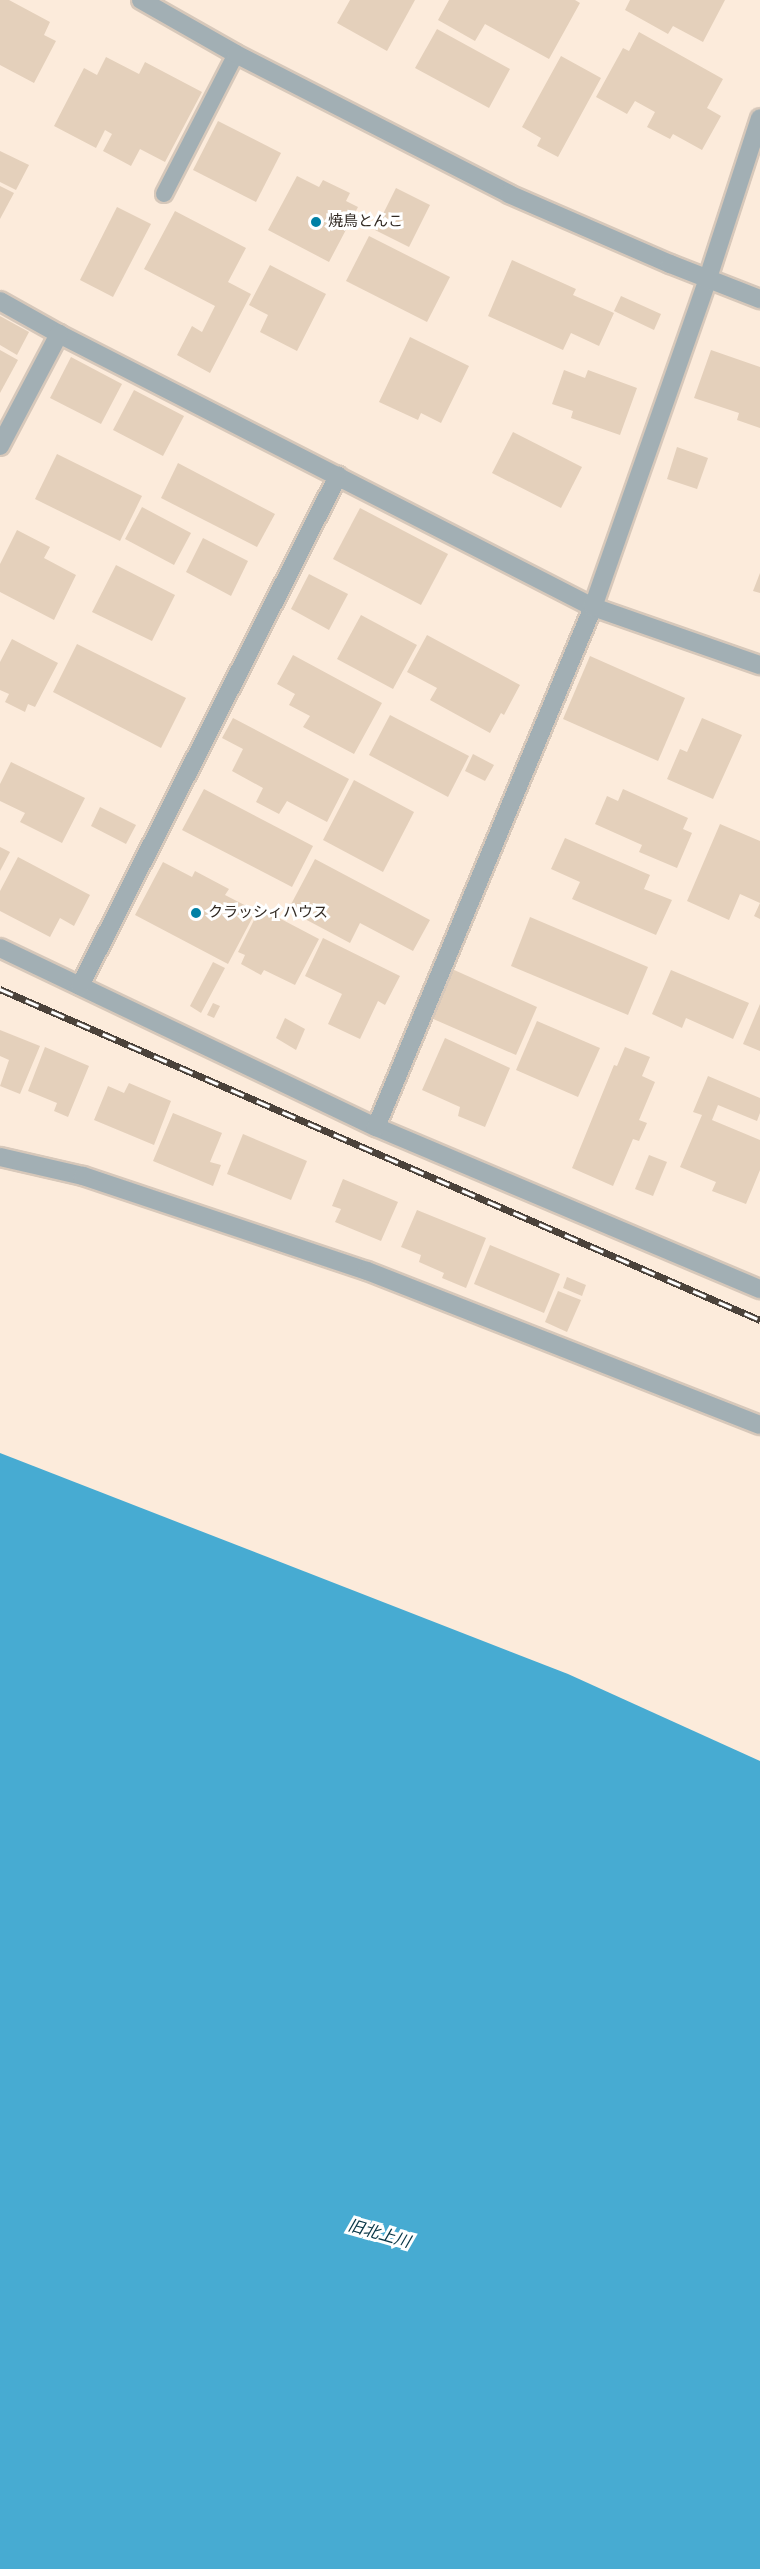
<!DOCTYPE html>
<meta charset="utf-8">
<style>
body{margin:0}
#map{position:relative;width:760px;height:2569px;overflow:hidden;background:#fcebdb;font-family:"Varela Round","Noto Sans JP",sans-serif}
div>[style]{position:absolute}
.water>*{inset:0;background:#47abd2}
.building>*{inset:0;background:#e4d0bb}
.roads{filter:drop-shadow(2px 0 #d7c8ba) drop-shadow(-2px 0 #d7c8ba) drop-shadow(0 2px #d7c8ba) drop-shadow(0 -2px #d7c8ba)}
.service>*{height:16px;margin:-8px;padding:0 8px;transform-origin:8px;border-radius:8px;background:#a2afb4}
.minor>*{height:18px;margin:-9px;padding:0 9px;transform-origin:9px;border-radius:9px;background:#a2afb4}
.tertiary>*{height:18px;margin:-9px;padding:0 9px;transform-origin:9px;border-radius:9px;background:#a2afb4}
.rail>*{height:7px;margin-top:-3.5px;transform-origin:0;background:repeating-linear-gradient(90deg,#fff 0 14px,#4b423a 0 28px);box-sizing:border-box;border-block:2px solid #4b423a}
.dots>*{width:16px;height:16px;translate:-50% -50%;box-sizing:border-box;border:3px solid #fff;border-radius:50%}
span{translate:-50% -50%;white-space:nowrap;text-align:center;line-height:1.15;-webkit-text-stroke:6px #fff;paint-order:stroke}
.poi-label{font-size:15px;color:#312922}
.left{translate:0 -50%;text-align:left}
.water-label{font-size:16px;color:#063445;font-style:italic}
</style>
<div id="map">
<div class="water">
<i style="clip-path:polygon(0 1453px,568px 1674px,760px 1761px,760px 2569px,0 2569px)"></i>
</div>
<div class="building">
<i style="clip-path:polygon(0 0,9px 0,50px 22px,44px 35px,56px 41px,34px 83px,0 65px)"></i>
<i style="clip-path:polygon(350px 0,415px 0,387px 51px,337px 23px)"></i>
<i style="clip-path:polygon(449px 0,575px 0,580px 3px,549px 59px,485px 24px,475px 41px,438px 20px)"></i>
<i style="clip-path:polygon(630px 0,725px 0,703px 42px,673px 26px,668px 34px,625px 10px)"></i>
<i style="clip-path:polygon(437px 29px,510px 69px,489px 108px,415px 68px)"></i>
<i style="clip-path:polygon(639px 32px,723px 79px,707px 108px,721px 116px,702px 150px,673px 134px,670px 139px,647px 127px,655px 112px,635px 101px,627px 114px,596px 97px,623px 48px,629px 51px)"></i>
<i style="clip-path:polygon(561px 56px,601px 78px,558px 157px,537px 146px,541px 138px,522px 127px)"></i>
<i style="clip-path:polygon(106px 57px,139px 74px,145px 62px,202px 92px,165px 162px,140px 149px,131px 166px,103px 151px,112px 134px,105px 130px,96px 148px,54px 126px,84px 68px,97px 75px)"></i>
<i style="clip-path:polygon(218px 121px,281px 153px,256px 202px,193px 170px)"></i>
<i style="clip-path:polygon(0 151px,29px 165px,16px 190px,0 182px)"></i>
<i style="clip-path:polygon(297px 176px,319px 187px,323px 180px,350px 193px,346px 201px,358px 207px,329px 262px,268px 230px)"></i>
<i style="clip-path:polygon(0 186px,14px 193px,0 219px)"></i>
<i style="clip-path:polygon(396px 188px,430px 205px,409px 247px,375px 230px)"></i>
<i style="clip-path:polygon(117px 207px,151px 224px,113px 297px,80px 280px)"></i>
<i style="clip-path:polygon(175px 211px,246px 248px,228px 282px,251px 294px,210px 373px,177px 355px,192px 326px,202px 332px,215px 306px,144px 269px)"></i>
<i style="clip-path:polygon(369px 236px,450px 277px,427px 322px,346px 281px)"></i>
<i style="clip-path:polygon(512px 260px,576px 289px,573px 295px,614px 313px,599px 346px,571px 333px,563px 350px,488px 316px)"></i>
<i style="clip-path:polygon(270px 265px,326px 294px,297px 351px,260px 332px,268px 315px,249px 305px)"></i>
<i style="clip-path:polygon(621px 296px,661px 314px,654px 330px,614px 311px)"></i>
<i style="clip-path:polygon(0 316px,29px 332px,17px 355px,0 345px)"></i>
<i style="clip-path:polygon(410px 337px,469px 366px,441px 423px,421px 413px,418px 420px,379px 402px)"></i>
<i style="clip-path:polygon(0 350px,18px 360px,0 393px)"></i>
<i style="clip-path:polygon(711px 350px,760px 367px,760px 428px,737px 420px,739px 413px,694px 398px)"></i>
<i style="clip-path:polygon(71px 357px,122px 384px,101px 424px,50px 398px)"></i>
<i style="clip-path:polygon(564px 370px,585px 378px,588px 370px,637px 388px,620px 435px,571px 418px,573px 411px,552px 404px)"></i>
<i style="clip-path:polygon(134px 390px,184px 416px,163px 456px,113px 430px)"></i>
<i style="clip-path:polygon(513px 432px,582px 467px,561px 508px,492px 473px)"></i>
<i style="clip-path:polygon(677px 447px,708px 458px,697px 489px,667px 479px)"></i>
<i style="clip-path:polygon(57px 454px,142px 496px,120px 541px,35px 499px)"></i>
<i style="clip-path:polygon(178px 463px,275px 514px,257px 547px,161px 498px)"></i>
<i style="clip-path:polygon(142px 507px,191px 533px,174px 565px,125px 539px)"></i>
<i style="clip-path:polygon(360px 508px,448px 554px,421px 605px,333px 559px)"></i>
<i style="clip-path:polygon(17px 530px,50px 547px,44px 558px,76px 575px,54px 620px,0 592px,0 564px)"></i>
<i style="clip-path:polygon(203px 538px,248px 561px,231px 596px,186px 572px)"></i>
<i style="clip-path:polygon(116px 565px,175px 595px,152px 641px,92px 612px)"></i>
<i style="clip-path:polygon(760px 573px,760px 593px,753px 591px)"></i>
<i style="clip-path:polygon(309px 574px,348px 594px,329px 630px,291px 609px)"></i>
<i style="clip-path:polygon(361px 615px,417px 645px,393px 689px,337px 659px)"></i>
<i style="clip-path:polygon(427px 635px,520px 685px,504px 715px,501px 713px,490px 733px,430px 700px,437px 688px,407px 672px)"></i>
<i style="clip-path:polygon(12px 639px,58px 663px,35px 707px,28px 704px,25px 712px,5px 702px,9px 694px,0 690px,0 662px)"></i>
<i style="clip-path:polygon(77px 644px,186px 698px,161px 748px,53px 692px)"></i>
<i style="clip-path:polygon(293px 655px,382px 703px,354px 754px,303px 727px,310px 716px,289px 705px,295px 694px,277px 684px)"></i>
<i style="clip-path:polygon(590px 656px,685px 698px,658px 761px,563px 719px)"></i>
<i style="clip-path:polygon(390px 715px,469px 756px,448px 797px,369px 755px)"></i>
<i style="clip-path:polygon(233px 718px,349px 779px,327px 822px,287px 801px,279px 814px,256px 802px,263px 788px,232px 771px,243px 749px,222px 738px)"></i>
<i style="clip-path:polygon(702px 718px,742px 735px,713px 799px,667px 779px,680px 749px,687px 752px)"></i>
<i style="clip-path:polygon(473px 754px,494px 765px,485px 781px,465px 771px)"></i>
<i style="clip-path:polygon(11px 762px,85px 798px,62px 843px,20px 822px,25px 813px,0 801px,0 784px)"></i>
<i style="clip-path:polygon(354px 780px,414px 812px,383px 872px,323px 840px)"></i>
<i style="clip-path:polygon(204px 789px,313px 846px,292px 887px,182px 830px)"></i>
<i style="clip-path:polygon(623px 789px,688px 818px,683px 829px,692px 833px,677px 868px,639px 852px,642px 845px,595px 824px,607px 796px,618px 801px)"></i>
<i style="clip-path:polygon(100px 807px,136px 825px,126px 844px,91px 826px)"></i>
<i style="clip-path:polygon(720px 824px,760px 841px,760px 919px,754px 916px,760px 903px,740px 894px,729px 920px,687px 901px)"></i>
<i style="clip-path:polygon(565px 838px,650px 875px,644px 889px,672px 900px,656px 935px,572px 899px,580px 882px,551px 869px)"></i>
<i style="clip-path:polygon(0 847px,10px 852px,0 871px)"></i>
<i style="clip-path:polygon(18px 857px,90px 895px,74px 926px,60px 918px,50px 937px,0 911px,0 891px)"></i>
<i style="clip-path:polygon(315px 859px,430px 920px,413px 951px,360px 923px,350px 943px,288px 910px)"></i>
<i style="clip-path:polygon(163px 862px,192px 877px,195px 871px,229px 889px,225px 895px,256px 911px,228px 964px,135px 915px)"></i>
<i style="clip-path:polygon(260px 908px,319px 939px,295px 985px,264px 970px,261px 975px,241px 964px,245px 955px,238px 952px)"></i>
<i style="clip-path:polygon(530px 917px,648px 967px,628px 1015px,511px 966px)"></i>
<i style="clip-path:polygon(323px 938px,400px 976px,385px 1005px,378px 1001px,360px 1039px,328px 1024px,342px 994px,305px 976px)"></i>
<i style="clip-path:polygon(213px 962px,225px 968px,201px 1013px,190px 1006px)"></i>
<i style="clip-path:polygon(452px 969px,537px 1007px,516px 1055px,431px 1018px)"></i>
<i style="clip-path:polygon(671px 970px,749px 1003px,733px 1039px,686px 1018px,682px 1028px,652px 1014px)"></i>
<i style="clip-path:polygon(213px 1003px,220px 1006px,214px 1018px,207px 1015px)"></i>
<i style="clip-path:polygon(760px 1004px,760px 1051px,743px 1044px)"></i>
<i style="clip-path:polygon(285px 1018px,305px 1029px,296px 1050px,276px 1038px)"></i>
<i style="clip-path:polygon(537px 1021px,600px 1048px,578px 1097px,516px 1070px)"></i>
<i style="clip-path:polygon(0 1030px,40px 1046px,20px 1094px,0 1086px,9px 1060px,0 1056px)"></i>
<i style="clip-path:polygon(445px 1038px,510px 1068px,485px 1127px,458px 1116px,460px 1107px,422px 1090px)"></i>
<i style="clip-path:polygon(45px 1047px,89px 1066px,68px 1117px,54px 1111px,57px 1103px,28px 1091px)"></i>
<i style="clip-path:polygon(625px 1047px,650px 1057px,642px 1076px,655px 1082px,639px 1120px,647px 1123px,639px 1141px,633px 1139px,613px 1186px,572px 1168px,614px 1065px,617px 1066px)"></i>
<i style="clip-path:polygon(708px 1076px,760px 1098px,760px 1113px,757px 1121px,718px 1105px,712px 1120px,760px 1140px,760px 1170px,746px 1204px,712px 1191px,716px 1182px,680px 1167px,702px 1115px,693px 1112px)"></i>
<i style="clip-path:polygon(129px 1083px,171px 1101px,154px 1145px,94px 1120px,108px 1086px,124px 1093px)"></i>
<i style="clip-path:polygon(173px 1113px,222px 1133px,210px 1162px,221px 1165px,213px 1186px,153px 1161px)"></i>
<i style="clip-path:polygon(243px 1134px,307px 1161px,291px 1200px,227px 1174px)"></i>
<i style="clip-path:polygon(649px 1155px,667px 1162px,653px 1196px,635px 1189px)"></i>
<i style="clip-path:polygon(343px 1179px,398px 1202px,381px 1241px,335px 1222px,341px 1209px,332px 1206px)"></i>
<i style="clip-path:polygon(417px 1210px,486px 1238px,466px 1288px,442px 1278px,444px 1273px,419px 1262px,421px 1255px,401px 1247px)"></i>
<i style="clip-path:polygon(490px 1245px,560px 1274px,544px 1313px,474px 1284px)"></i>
<i style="clip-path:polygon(567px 1277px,586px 1285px,582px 1296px,563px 1288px)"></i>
<i style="clip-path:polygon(558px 1291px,581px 1300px,567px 1332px,545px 1322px)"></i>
</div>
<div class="roads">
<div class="service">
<i style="left:164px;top:194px;width:157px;rotate:-62.8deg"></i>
</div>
<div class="minor">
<i style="left:0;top:301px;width:68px;rotate:29.2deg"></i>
<i style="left:59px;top:334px;width:600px;rotate:27.08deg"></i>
<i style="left:593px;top:607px;width:177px;rotate:19.2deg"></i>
<i style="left:0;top:446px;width:127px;rotate:-62.2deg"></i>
<i style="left:0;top:948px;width:416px;rotate:25.5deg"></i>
<i style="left:376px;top:1127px;width:417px;rotate:22.9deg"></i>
<i style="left:80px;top:986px;width:572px;rotate:-63.17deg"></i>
<i style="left:376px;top:1127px;width:563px;rotate:-67.35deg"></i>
<i style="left:593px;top:607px;width:349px;rotate:-70.7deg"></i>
<i style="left:708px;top:278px;width:168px;rotate:-72deg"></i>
<i style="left:0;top:1157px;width:85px;rotate:12.9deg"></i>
<i style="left:83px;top:1176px;width:299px;rotate:18.5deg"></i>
<i style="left:367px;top:1271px;width:422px;rotate:21.4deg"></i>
</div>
<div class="tertiary">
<i style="left:141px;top:0;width:109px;rotate:29.6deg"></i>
<i style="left:236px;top:54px;width:307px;rotate:27.1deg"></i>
<i style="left:509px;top:194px;width:176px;rotate:23.5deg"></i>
<i style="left:670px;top:264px;width:97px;rotate:21.3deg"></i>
</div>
</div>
<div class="rail">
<i style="left:0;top:989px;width:829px;rotate:23.53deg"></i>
</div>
<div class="dots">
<i style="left:316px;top:222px;background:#0080a5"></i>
<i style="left:196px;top:913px;background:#0080a5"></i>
</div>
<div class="poi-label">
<span class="left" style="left:328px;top:222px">焼鳥とんこ</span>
<span class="left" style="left:208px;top:913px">クラッシィハウス</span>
</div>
<div class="water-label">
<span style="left:379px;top:2234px;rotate:16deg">旧北上川</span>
</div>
</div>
